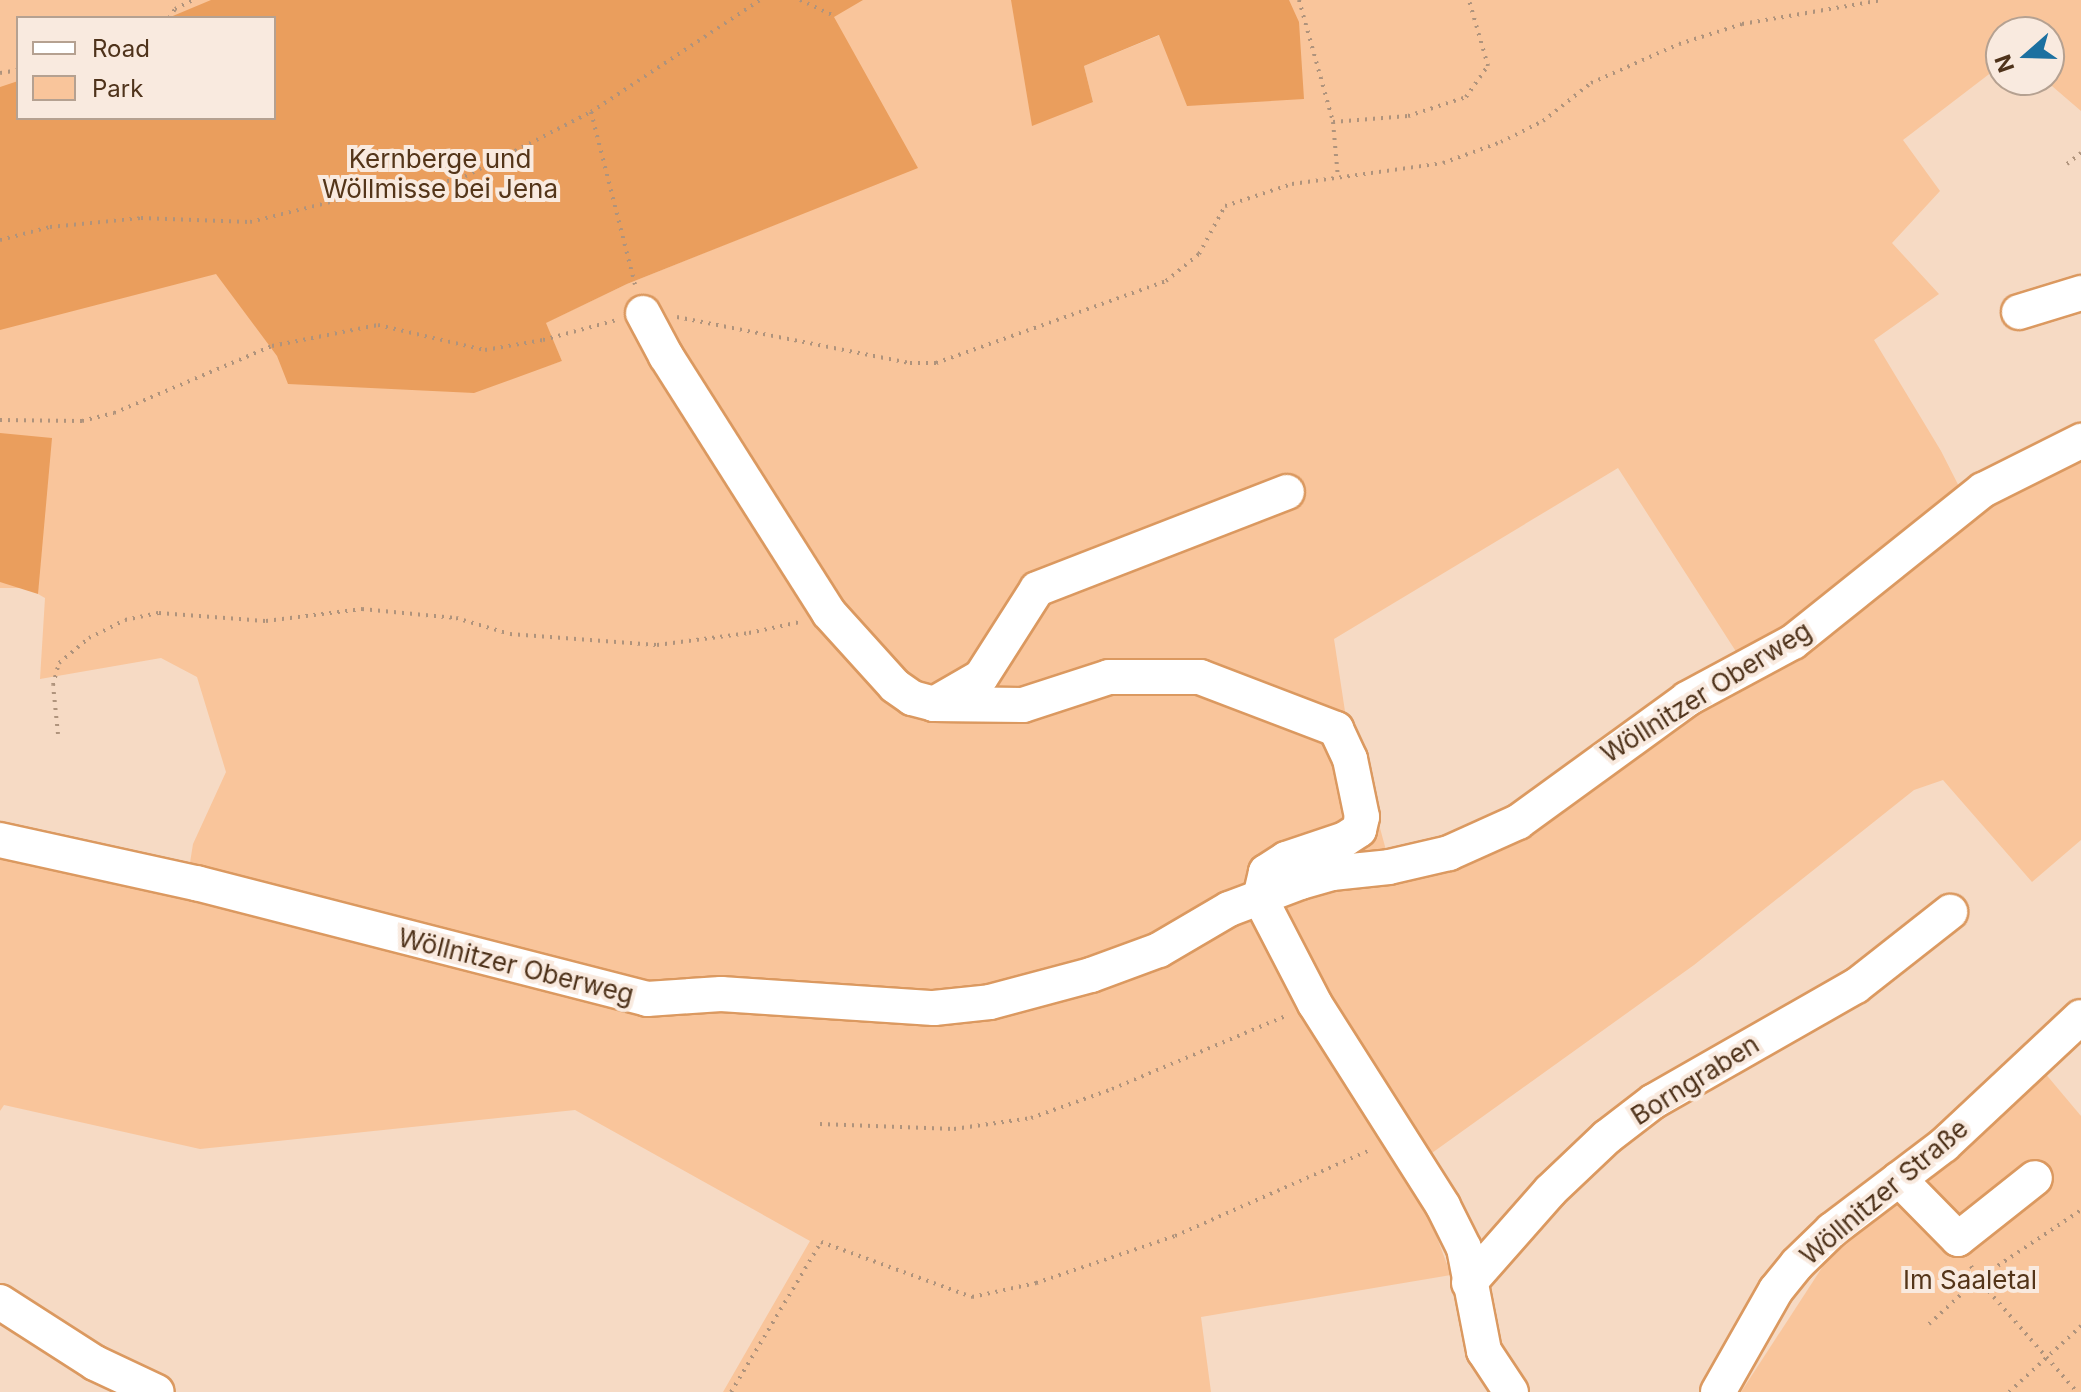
<!DOCTYPE html>
<meta charset="utf-8">
<style>
body{margin:0}
#map{position:relative;width:2081px;height:1392px;overflow:hidden;background:#f6dac4;font-family:Inter,sans-serif}
div>[style]{position:absolute}
.green>*{inset:0;background:#f9c59b}
.forest>*{inset:0;background:#ea9e5d}
.path>*{height:4px;margin-top:-2px;transform-origin:0;background:repeating-linear-gradient(90deg,#af937c 0 2px,transparent 0 8px)}
.roads{filter:drop-shadow(2px 0 #db9960) drop-shadow(-2px 0 #db9960) drop-shadow(0 2px #db9960) drop-shadow(0 -2px #db9960)}
.minor>*{height:34px;margin:-17px;padding:0 17px;transform-origin:17px;border-radius:17px;background:#fff}
span{translate:-50% -50%;white-space:nowrap;text-align:center;line-height:1.15;-webkit-text-stroke:8px #f9eadf;paint-order:stroke}
.park-label{font-size:26px;color:#543519}
.street-label{font-size:26px;color:#4f331b}
.legend{position:absolute;left:16px;top:16px;width:260px;height:104px;box-sizing:border-box;background:#f9eadf;border:2px solid #b5a191;margin:0;padding:10px 14px;list-style:none;font-size:24px;color:#4f331b}
.legend li{display:flex;align-items:center;gap:16px;height:40px}
.legend b{width:40px;border:2px solid #b5a191}
.north{position:absolute;left:1985px;top:16px;width:80px;height:80px;box-sizing:border-box;background:#f9eadf;border:2px solid #b5a191;border-radius:50%;rotate:250deg;font-size:22px;font-weight:700;line-height:32px;text-align:center;color:#4f331b}
.north::after{content:'';display:block;margin:auto;width:28px;height:36px;background:#1c70a0;clip-path:polygon(50% 0,100% 100%,50% 72%,0 100%)}
</style>
<div id="map">
<div class="green">
<i style="clip-path:polygon(evenodd,0 0,2081px 0,2081px 111px,2045px 80px,2049px 80px,2049px 32px,2001px 32px,2001px 65px,1903px 140px,1940px 191px,1892px 243px,1939px 294px,1874px 340px,1941px 451px,1971px 510px,2081px 454px,2081px 840px,2032px 882px,1943px 780px,1914px 790px,1694px 965px,1411px 1168px,1451px 1275px,1201px 1317px,1211px 1392px,723px 1392px,810px 1241px,575px 1110px,200px 1149px,4px 1105px,0 1111px,0 835px,188px 875px,193px 844px,226px 772px,197px 677px,161px 658px,40px 679px,45px 598px,38px 594px,38px 588px,0 588px,0 0,18px 18px,274px 18px,274px 118px,18px 118px,18px 18px,0 0,1165px 22px,1187px 105px,1160px 35px,1084px 66px,1093px 102px,1033px 71px,1165px 22px,0 0,918px 167px,627px 284px,545px 323px,562px 361px,547px 366px,530px 321px,918px 167px,0 0,1618px 468px,1753px 678px,1596px 769px,1392px 872px,1360px 755px,1348px 731px,1334px 639px,1618px 468px)"></i>
<i style="clip-path:polygon(2044px 1072px,2081px 1116px,2081px 1392px,1741px 1392px,1838px 1243px)"></i>
</div>
<div class="forest">
<i style="clip-path:polygon(211px 0,863px 0,834px 17px,918px 168px,627px 284px,546px 323px,562px 361px,474px 393px,288px 384px,277px 356px,216px 274px,0 330px,0 87px,18px 81px,18px 118px,274px 118px,274px 18px,168px 18px)"></i>
<i style="clip-path:polygon(1011px 0,1289px 0,1299px 22px,1304px 99px,1187px 106px,1159px 35px,1084px 66px,1093px 102px,1032px 126px)"></i>
<i style="clip-path:polygon(0 433px,52px 438px,38px 594px,0 582px)"></i>
</div>
<div class="path">
<i style="left:800px;top:0;width:38px;rotate:25deg"></i>
<i style="left:1299px;top:0;width:127px;rotate:74.4deg"></i>
<i style="left:1333px;top:122px;width:56px;rotate:84.9deg"></i>
<i style="left:169px;top:18px;width:11px;rotate:-56deg"></i>
<i style="left:175px;top:9px;width:20px;rotate:-27deg"></i>
<i style="left:0;top:73px;width:18px;rotate:-9deg"></i>
<i style="left:591px;top:112px;width:178px;rotate:75.7deg"></i>
<i style="left:1333px;top:122px;width:75px;rotate:-4.6deg"></i>
<i style="left:1408px;top:116px;width:61px;rotate:-18.1deg"></i>
<i style="left:1466px;top:97px;width:38px;rotate:-55deg"></i>
<i style="left:1488px;top:66px;width:69px;rotate:-106.1deg"></i>
<i style="left:2067px;top:164px;width:18px;rotate:-38deg"></i>
<i style="left:0;top:240px;width:52px;rotate:-14.6deg"></i>
<i style="left:50px;top:227px;width:91px;rotate:-5.6deg"></i>
<i style="left:141px;top:218px;width:109px;rotate:2.1deg"></i>
<i style="left:250px;top:222px;width:145px;rotate:-13.9deg"></i>
<i style="left:391px;top:187px;width:67px;rotate:-6deg"></i>
<i style="left:458px;top:180px;width:149px;rotate:-27.1deg"></i>
<i style="left:591px;top:112px;width:203px;rotate:-33.5deg"></i>
<i style="left:677px;top:317px;width:237px;rotate:11.2deg"></i>
<i style="left:910px;top:363px;width:26px"></i>
<i style="left:936px;top:363px;width:244px;rotate:-19.6deg"></i>
<i style="left:1166px;top:281px;width:43px;rotate:-39.3deg"></i>
<i style="left:1199px;top:254px;width:55px;rotate:-61.6deg"></i>
<i style="left:1225px;top:206px;width:71px;rotate:-18.2deg"></i>
<i style="left:1292px;top:184px;width:152px;rotate:-7.9deg"></i>
<i style="left:1443px;top:163px;width:62px;rotate:-19.9deg"></i>
<i style="left:1501px;top:142px;width:47px;rotate:-26.6deg"></i>
<i style="left:1543px;top:121px;width:61px;rotate:-38.4deg"></i>
<i style="left:1591px;top:83px;width:96px;rotate:-23.9deg"></i>
<i style="left:1679px;top:44px;width:66px;rotate:-17.6deg"></i>
<i style="left:1742px;top:24px;width:142px;rotate:-9.7deg"></i>
<i style="left:0;top:420px;width:82px;rotate:0.7deg"></i>
<i style="left:82px;top:421px;width:33px;rotate:-14deg"></i>
<i style="left:114px;top:413px;width:172px;rotate:-23deg"></i>
<i style="left:272px;top:346px;width:108px;rotate:-11.2deg"></i>
<i style="left:378px;top:325px;width:110px;rotate:13.2deg"></i>
<i style="left:485px;top:350px;width:59px;rotate:-9.8deg"></i>
<i style="left:543px;top:340px;width:77px;rotate:-15.1deg"></i>
<i style="left:58px;top:734px;width:49px;rotate:-95.8deg"></i>
<i style="left:53px;top:685px;width:23px;rotate:-75deg"></i>
<i style="left:59px;top:663px;width:39px;rotate:-40deg"></i>
<i style="left:89px;top:638px;width:40px;rotate:-26.6deg"></i>
<i style="left:125px;top:620px;width:35px;rotate:-12deg"></i>
<i style="left:159px;top:613px;width:107px;rotate:4.3deg"></i>
<i style="left:266px;top:621px;width:97px;rotate:-7.1deg"></i>
<i style="left:362px;top:609px;width:94px;rotate:5.5deg"></i>
<i style="left:456px;top:618px;width:56px;rotate:16.5deg"></i>
<i style="left:510px;top:634px;width:147px;rotate:4.3deg"></i>
<i style="left:657px;top:645px;width:93px;rotate:-7.4deg"></i>
<i style="left:749px;top:633px;width:52px;rotate:-12.2deg"></i>
<i style="left:820px;top:1124px;width:134px;rotate:2.1deg"></i>
<i style="left:954px;top:1129px;width:78px;rotate:-8.1deg"></i>
<i style="left:1031px;top:1118px;width:86px;rotate:-19.7deg"></i>
<i style="left:1112px;top:1089px;width:191px;rotate:-22.8deg"></i>
<i style="left:1971px;top:1266px;width:15px;rotate:62deg"></i>
<i style="left:1978px;top:1279px;width:150px;rotate:48.8deg"></i>
<i style="left:1929px;top:1324px;width:67px;rotate:-42.6deg"></i>
<i style="left:1978px;top:1279px;width:124px;rotate:-33.8deg"></i>
<i style="left:731px;top:1392px;width:175px;rotate:-59deg"></i>
<i style="left:821px;top:1242px;width:161px;rotate:20deg"></i>
<i style="left:972px;top:1297px;width:66px;rotate:-12.3deg"></i>
<i style="left:1036px;top:1283px;width:147px;rotate:-18.7deg"></i>
<i style="left:1175px;top:1236px;width:215px;rotate:-23.8deg"></i>
<i style="left:2009px;top:1392px;width:98px;rotate:-42.5deg"></i>
</div>
<div class="roads">
<div class="minor">
<i style="left:2019px;top:312px;width:65px;rotate:-17deg"></i>
<i style="left:643px;top:313px;width:49px;rotate:61.9deg"></i>
<i style="left:666px;top:356px;width:304px;rotate:57.6deg"></i>
<i style="left:829px;top:613px;width:98px;rotate:47.9deg"></i>
<i style="left:895px;top:686px;width:21px;rotate:35deg"></i>
<i style="left:912px;top:698px;width:23px;rotate:15deg"></i>
<i style="left:934px;top:704px;width:89px;rotate:0.6deg"></i>
<i style="left:1023px;top:705px;width:90px;rotate:-18deg"></i>
<i style="left:1109px;top:677px;width:91px"></i>
<i style="left:1200px;top:677px;width:146px;rotate:20.9deg"></i>
<i style="left:1336px;top:729px;width:33px;rotate:65deg"></i>
<i style="left:1350px;top:759px;width:59px;rotate:78.3deg"></i>
<i style="left:1362px;top:817px;width:13px;rotate:103deg"></i>
<i style="left:1359px;top:830px;width:17px;rotate:147deg"></i>
<i style="left:1345px;top:839px;width:62px;rotate:161.3deg"></i>
<i style="left:1286px;top:859px;width:24px;rotate:147deg"></i>
<i style="left:1266px;top:872px;width:27px;rotate:103deg"></i>
<i style="left:1260px;top:898px;width:119px;rotate:62.6deg"></i>
<i style="left:1315px;top:1004px;width:239px;rotate:57.6deg"></i>
<i style="left:1443px;top:1206px;width:47px;rotate:63.4deg"></i>
<i style="left:1464px;top:1248px;width:105px;rotate:79deg"></i>
<i style="left:1484px;top:1351px;width:49px;rotate:56.6deg"></i>
<i style="left:934px;top:704px;width:54px;rotate:-29.9deg"></i>
<i style="left:981px;top:677px;width:104px;rotate:-57.5deg"></i>
<i style="left:1037px;top:589px;width:268px;rotate:-21.2deg"></i>
<i style="left:0;top:840px;width:201px;rotate:12.4deg"></i>
<i style="left:196px;top:883px;width:466px;rotate:14.4deg"></i>
<i style="left:647px;top:999px;width:74px;rotate:-3.9deg"></i>
<i style="left:721px;top:994px;width:213px;rotate:3.8deg"></i>
<i style="left:934px;top:1008px;width:56px;rotate:-6.1deg"></i>
<i style="left:990px;top:1002px;width:105px;rotate:-15deg"></i>
<i style="left:1091px;top:975px;width:72px;rotate:-20.2deg"></i>
<i style="left:1159px;top:950px;width:81px;rotate:-30.4deg"></i>
<i style="left:1229px;top:909px;width:77px;rotate:-20.6deg"></i>
<i style="left:1301px;top:882px;width:32px;rotate:-16deg"></i>
<i style="left:1332px;top:873px;width:57px;rotate:-6deg"></i>
<i style="left:1389px;top:867px;width:62px;rotate:-13.1deg"></i>
<i style="left:1449px;top:853px;width:76px;rotate:-24.2deg"></i>
<i style="left:1518px;top:822px;width:209px;rotate:-36deg"></i>
<i style="left:1687px;top:699px;width:120px;rotate:-28.3deg"></i>
<i style="left:1793px;top:642px;width:243px;rotate:-38.7deg"></i>
<i style="left:1983px;top:490px;width:110px;rotate:-26.6deg"></i>
<i style="left:1899px;top:1179px;width:84px;rotate:45.5deg"></i>
<i style="left:1958px;top:1239px;width:98px;rotate:-38.4deg"></i>
<i style="left:1469px;top:1283px;width:123px;rotate:-48.6deg"></i>
<i style="left:1550px;top:1191px;width:79px;rotate:-43.5deg"></i>
<i style="left:1607px;top:1137px;width:59px;rotate:-37.5deg"></i>
<i style="left:1654px;top:1101px;width:232px;rotate:-29.7deg"></i>
<i style="left:1856px;top:986px;width:120px;rotate:-38.2deg"></i>
<i style="left:0;top:1302px;width:113px;rotate:32.7deg"></i>
<i style="left:95px;top:1363px;width:68px;rotate:25.1deg"></i>
<i style="left:1718px;top:1392px;width:117px;rotate:-60.4deg"></i>
<i style="left:1776px;top:1290px;width:33px;rotate:-51deg"></i>
<i style="left:1797px;top:1264px;width:49px;rotate:-44.2deg"></i>
<i style="left:1832px;top:1230px;width:141px;rotate:-37.2deg"></i>
<i style="left:1944px;top:1145px;width:187px;rotate:-43.1deg"></i>
</div>
</div>
<div class="park-label">
<span style="left:440px;top:174px">Kernberge und<br>Wöllmisse bei Jena</span>
<span style="left:1970px;top:1280px">Im Saaletal</span>
</div>
<div class="street-label">
<span style="left:1706px;top:692px;rotate:-32deg">Wöllnitzer Oberweg</span>
<span style="left:516px;top:966px;rotate:14deg">Wöllnitzer Oberweg</span>
<span style="left:1695px;top:1080px;rotate:-32deg">Borngraben</span>
<span style="left:1884px;top:1192px;rotate:-40deg">Wöllnitzer Straße</span>
</div>
<ul class="legend">
<li><b style="height:10px;background:#fff"></b>Road</li>
<li><b style="height:22px;background:#f9c59b"></b>Park</li>
</ul>
<div class="north">N</div>
</div>
